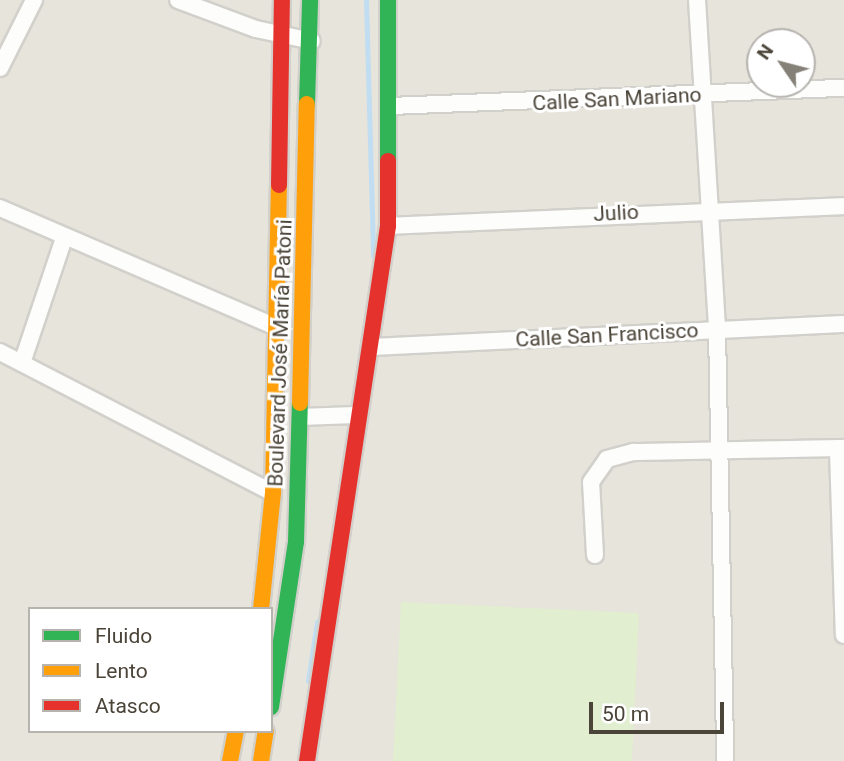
<!DOCTYPE html>
<meta charset="utf-8">
<style>
body{margin:0}
#map{position:relative;width:844px;height:761px;overflow:hidden;background:#f4f2ee;font-family:Roboto,sans-serif}
div>[style]{position:absolute}
.residential>*{inset:0;background:#e7e4dc}
.green>*{inset:0;background:#e1eecf}
.stream>*{height:5px;margin:-2.5px;padding:0 2.5px;transform-origin:2.5px;border-radius:2.5px;background:#c0ddf1}
.roads{filter:drop-shadow(2px 0 #d2d0cb) drop-shadow(-2px 0 #d2d0cb) drop-shadow(0 2px #d2d0cb) drop-shadow(0 -2px #d2d0cb)}
.street>*{height:16px;margin:-8px;padding:0 8px;transform-origin:8px;border-radius:8px;background:#fdfdfc}
.fast>*{height:16px;margin:-8px;padding:0 8px;transform-origin:8px;border-radius:8px;background:#30b455}
.slow>*{height:16px;margin:-8px;padding:0 8px;transform-origin:8px;border-radius:8px;background:#ff9f0a}
.jam>*{height:16px;margin:-8px;padding:0 8px;transform-origin:8px;border-radius:8px;background:#e5322d}
span{translate:-50% -50%;white-space:nowrap;text-align:center;line-height:1.15;-webkit-text-stroke:6px #fff;paint-order:stroke}
.street-label{font-size:21px;color:#4b4439}
.legend{position:absolute;left:28px;top:607px;width:245px;height:126px;box-sizing:border-box;background:#fff;border:2px solid #b7b4b0;margin:0;padding:9px 12px;list-style:none;font-size:21px;color:#4b4439}
.legend li{display:flex;align-items:center;gap:14px;height:35px}
.legend b{width:35px;border:2px solid #b7b4b0}
.north{position:absolute;left:746px;top:28px;width:70px;height:70px;box-sizing:border-box;background:#fff;border:2px solid #b7b4b0;border-radius:50%;rotate:305deg;font-size:19px;font-weight:700;line-height:28px;text-align:center;color:#4b4439}
.north::after{content:'';display:block;margin:auto;width:24px;height:32px;background:#868178;clip-path:polygon(50% 0,100% 100%,50% 72%,0 100%)}
.scale{position:absolute;left:589px;top:702px;width:135px;height:32px;box-sizing:border-box;border:4px solid #4b4439;border-top:0;padding-left:9px;font-size:21px;line-height:24px;white-space:nowrap;color:#4b4439;-webkit-text-stroke:5px #fff;paint-order:stroke}
</style>
<div id="map">
<div class="residential">
<i style="clip-path:polygon(evenodd,0 0,844px 0,844px 761px,0 761px,0 0,760px 42px,802px 42px,802px 84px,760px 84px,760px 42px,0 0,30px 609px,271px 609px,271px 731px,30px 731px,30px 609px)"></i>
</div>
<div class="green">
<i style="clip-path:polygon(401px 602px,639px 613px,632px 761px,393px 761px)"></i>
</div>
<div class="stream">
<i style="left:366px;top:0;width:256px;rotate:88.4deg"></i>
<i style="left:308px;top:681px;width:60px;rotate:-81.3deg"></i>
</div>
<div class="roads">
<div class="street">
<i style="left:178px;top:0;width:83px;rotate:20.4deg"></i>
<i style="left:256px;top:29px;width:57px;rotate:12.1deg"></i>
<i style="left:697px;top:0;width:330px;rotate:86.5deg"></i>
<i style="left:717px;top:329px;width:432px;rotate:88.9deg"></i>
<i style="left:0;top:68px;width:76px;rotate:-63.4deg"></i>
<i style="left:390px;top:106px;width:454px;rotate:-2.3deg"></i>
<i style="left:0;top:208px;width:301px;rotate:23.3deg"></i>
<i style="left:388px;top:226px;width:456px;rotate:-2.5deg"></i>
<i style="left:370px;top:347px;width:475px;rotate:-2.8deg"></i>
<i style="left:0;top:352px;width:307px;rotate:27.3deg"></i>
<i style="left:22px;top:363px;width:132px;rotate:-71.4deg"></i>
<i style="left:300px;top:417px;width:55px;rotate:-2.1deg"></i>
<i style="left:838px;top:449px;width:186px;rotate:88.2deg"></i>
<i style="left:595px;top:555px;width:73px;rotate:-93.1deg"></i>
<i style="left:591px;top:482px;width:28px;rotate:-55deg"></i>
<i style="left:607px;top:459px;width:28px;rotate:-15deg"></i>
<i style="left:634px;top:452px;width:210px;rotate:-1.1deg"></i>
</div>
<div class="fast">
<i style="left:388px;top:0;width:161px;rotate:90deg"></i>
<i style="left:307px;top:104px;width:104px;rotate:-88.3deg"></i>
<i style="left:271px;top:707px;width:167px;rotate:-81.4deg"></i>
<i style="left:296px;top:542px;width:139px;rotate:-88.4deg"></i>
</div>
<div class="slow">
<i style="left:300px;top:403px;width:299px;rotate:-88.7deg"></i>
<i style="left:261px;top:609px;width:117px;rotate:-84.1deg"></i>
<i style="left:273px;top:493px;width:308px;rotate:-88.9deg"></i>
<i style="left:230px;top:761px;width:31px;rotate:-79deg"></i>
<i style="left:261px;top:761px;width:30px;rotate:-81deg"></i>
</div>
<div class="jam">
<i style="left:279px;top:185px;width:185px;rotate:-89.1deg"></i>
<i style="left:307px;top:761px;width:541px;rotate:-81.39deg"></i>
<i style="left:388px;top:226px;width:65px;rotate:-90deg"></i>
</div>
</div>
<div class="street-label">
<span style="left:617px;top:99px;rotate:-3deg">Calle San Mariano</span>
<span style="left:616px;top:213px;rotate:-3deg">Julio</span>
<span style="left:607px;top:335px;rotate:-3deg">Calle San Francisco</span>
<span style="left:280px;top:353px;rotate:-88deg">Boulevard José María Patoni</span>
</div>
<ul class="legend">
<li><b style="height:9px;background:#30b455"></b>Fluido</li>
<li><b style="height:9px;background:#ff9f0a"></b>Lento</li>
<li><b style="height:9px;background:#e5322d"></b>Atasco</li>
</ul>
<div class="north">N</div>
<div class="scale">50 m</div>
</div>
